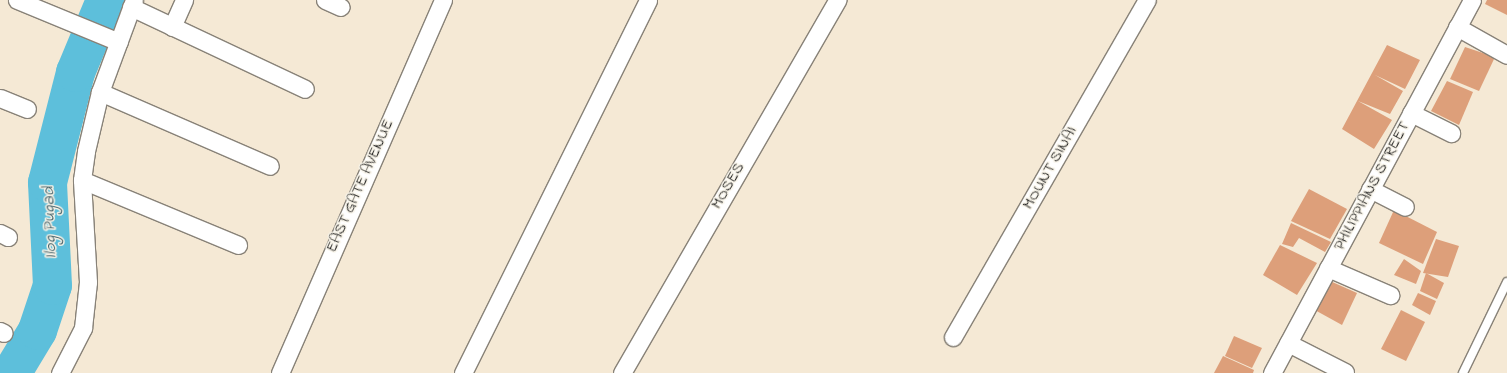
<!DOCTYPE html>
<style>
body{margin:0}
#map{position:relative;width:1507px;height:373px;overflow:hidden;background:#f5e9d5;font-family:"Indie Flower",sans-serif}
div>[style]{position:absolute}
.river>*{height:39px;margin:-19.5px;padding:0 19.5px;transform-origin:19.5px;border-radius:19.5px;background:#5dbfdb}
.building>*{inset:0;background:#dd9f7a}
.roads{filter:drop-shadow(1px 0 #888278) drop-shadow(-1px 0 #888278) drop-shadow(0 1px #888278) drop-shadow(0 -1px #888278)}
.service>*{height:8px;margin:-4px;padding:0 4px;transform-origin:4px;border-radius:4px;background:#fff}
.minor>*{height:17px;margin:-8.5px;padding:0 8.5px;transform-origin:8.5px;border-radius:8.5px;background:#fff}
span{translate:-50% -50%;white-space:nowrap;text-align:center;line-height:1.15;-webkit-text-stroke:3px #f7f3e8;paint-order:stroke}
.street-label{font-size:16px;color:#1c1c1c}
.water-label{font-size:17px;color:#33555f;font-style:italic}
</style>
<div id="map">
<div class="river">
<i style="left:11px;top:373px;width:50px;rotate:-58.8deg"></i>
<i style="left:37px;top:330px;width:47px;rotate:-71.6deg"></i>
<i style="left:52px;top:285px;width:103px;rotate:-92.8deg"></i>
<i style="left:47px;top:182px;width:114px;rotate:-75.7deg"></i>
<i style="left:75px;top:72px;width:78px;rotate:-67.4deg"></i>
</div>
<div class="building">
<i style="clip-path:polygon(1487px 0,1507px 0,1507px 15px,1485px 4px)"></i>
<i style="clip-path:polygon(1387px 45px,1420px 60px,1405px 89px,1375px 75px,1403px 91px,1390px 114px,1358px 101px,1392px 120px,1374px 149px,1342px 129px)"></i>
<i style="clip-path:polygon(1465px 47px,1495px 57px,1479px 91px,1450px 79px)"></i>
<i style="clip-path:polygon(1447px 81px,1473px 92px,1459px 125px,1431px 111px)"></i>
<i style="clip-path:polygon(1309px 189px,1347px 209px,1330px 239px,1291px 221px)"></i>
<i style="clip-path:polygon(1394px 210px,1437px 232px,1423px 264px,1379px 243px)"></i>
<i style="clip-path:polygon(1291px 223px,1331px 242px,1325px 252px,1299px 238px,1293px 247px,1282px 244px)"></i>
<i style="clip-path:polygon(1436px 239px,1459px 246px,1448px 277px,1423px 273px)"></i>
<i style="clip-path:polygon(1280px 245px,1317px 263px,1297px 295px,1263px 275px)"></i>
<i style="clip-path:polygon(1404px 259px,1421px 271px,1416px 284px,1394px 275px)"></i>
<i style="clip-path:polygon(1426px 273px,1444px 283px,1437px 299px,1420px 291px)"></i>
<i style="clip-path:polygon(1330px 281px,1357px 293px,1342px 325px,1313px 309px)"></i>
<i style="clip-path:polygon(1418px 293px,1436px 301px,1430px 315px,1412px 305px)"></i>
<i style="clip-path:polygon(1401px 310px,1425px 322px,1406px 361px,1381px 349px)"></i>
<i style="clip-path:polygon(1234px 336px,1262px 348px,1252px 368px,1225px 356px)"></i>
<i style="clip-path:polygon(1223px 356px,1254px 370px,1253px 373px,1214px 373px)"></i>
</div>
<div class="roads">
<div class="service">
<i style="left:1463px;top:373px;width:101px;rotate:-64.2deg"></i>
</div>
<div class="minor">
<i style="left:17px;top:0;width:110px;rotate:22.4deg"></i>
<i style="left:325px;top:0;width:17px;rotate:24deg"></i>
<i style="left:131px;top:7px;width:192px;rotate:25.2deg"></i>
<i style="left:172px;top:27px;width:30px;rotate:-66deg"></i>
<i style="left:1457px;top:27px;width:57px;rotate:29.2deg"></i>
<i style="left:100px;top:92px;width:185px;rotate:23.5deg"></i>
<i style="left:0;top:98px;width:29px;rotate:22deg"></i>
<i style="left:1411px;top:113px;width:45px;rotate:26.6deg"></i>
<i style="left:82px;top:180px;width:169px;rotate:22.6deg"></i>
<i style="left:1370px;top:189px;width:39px;rotate:27deg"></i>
<i style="left:0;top:233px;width:9px;rotate:27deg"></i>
<i style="left:1328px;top:268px;width:68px;rotate:23.5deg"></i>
<i style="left:0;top:331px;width:4px;rotate:27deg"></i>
<i style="left:953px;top:337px;width:389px;rotate:-60.1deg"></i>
<i style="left:1288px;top:343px;width:64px;rotate:27deg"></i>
<i style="left:60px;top:373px;width:51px;rotate:-62.9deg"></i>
<i style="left:83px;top:328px;width:46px;rotate:-83.8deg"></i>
<i style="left:88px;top:282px;width:102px;rotate:-93.4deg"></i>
<i style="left:82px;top:180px;width:29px;rotate:-82deg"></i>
<i style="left:86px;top:151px;width:61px;rotate:-76.7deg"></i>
<i style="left:100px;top:92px;width:98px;rotate:-69.7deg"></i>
<i style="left:280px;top:373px;width:407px;rotate:-66.4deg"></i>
<i style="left:463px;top:373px;width:416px;rotate:-63.6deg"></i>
<i style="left:622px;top:373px;width:431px;rotate:-60deg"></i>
<i style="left:1272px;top:373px;width:423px;rotate:-61.8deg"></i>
</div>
</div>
<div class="street-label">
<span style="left:1050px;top:168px;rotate:-60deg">MOUNT SINAI</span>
<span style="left:360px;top:186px;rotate:-66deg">EAST GATE AVENUE</span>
<span style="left:728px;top:186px;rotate:-60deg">MOSES</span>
<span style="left:1372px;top:186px;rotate:-62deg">PHILIPPIANS STREET</span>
</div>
<div class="water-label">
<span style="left:50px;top:223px;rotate:-92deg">Ilog Pugad</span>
</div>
</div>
